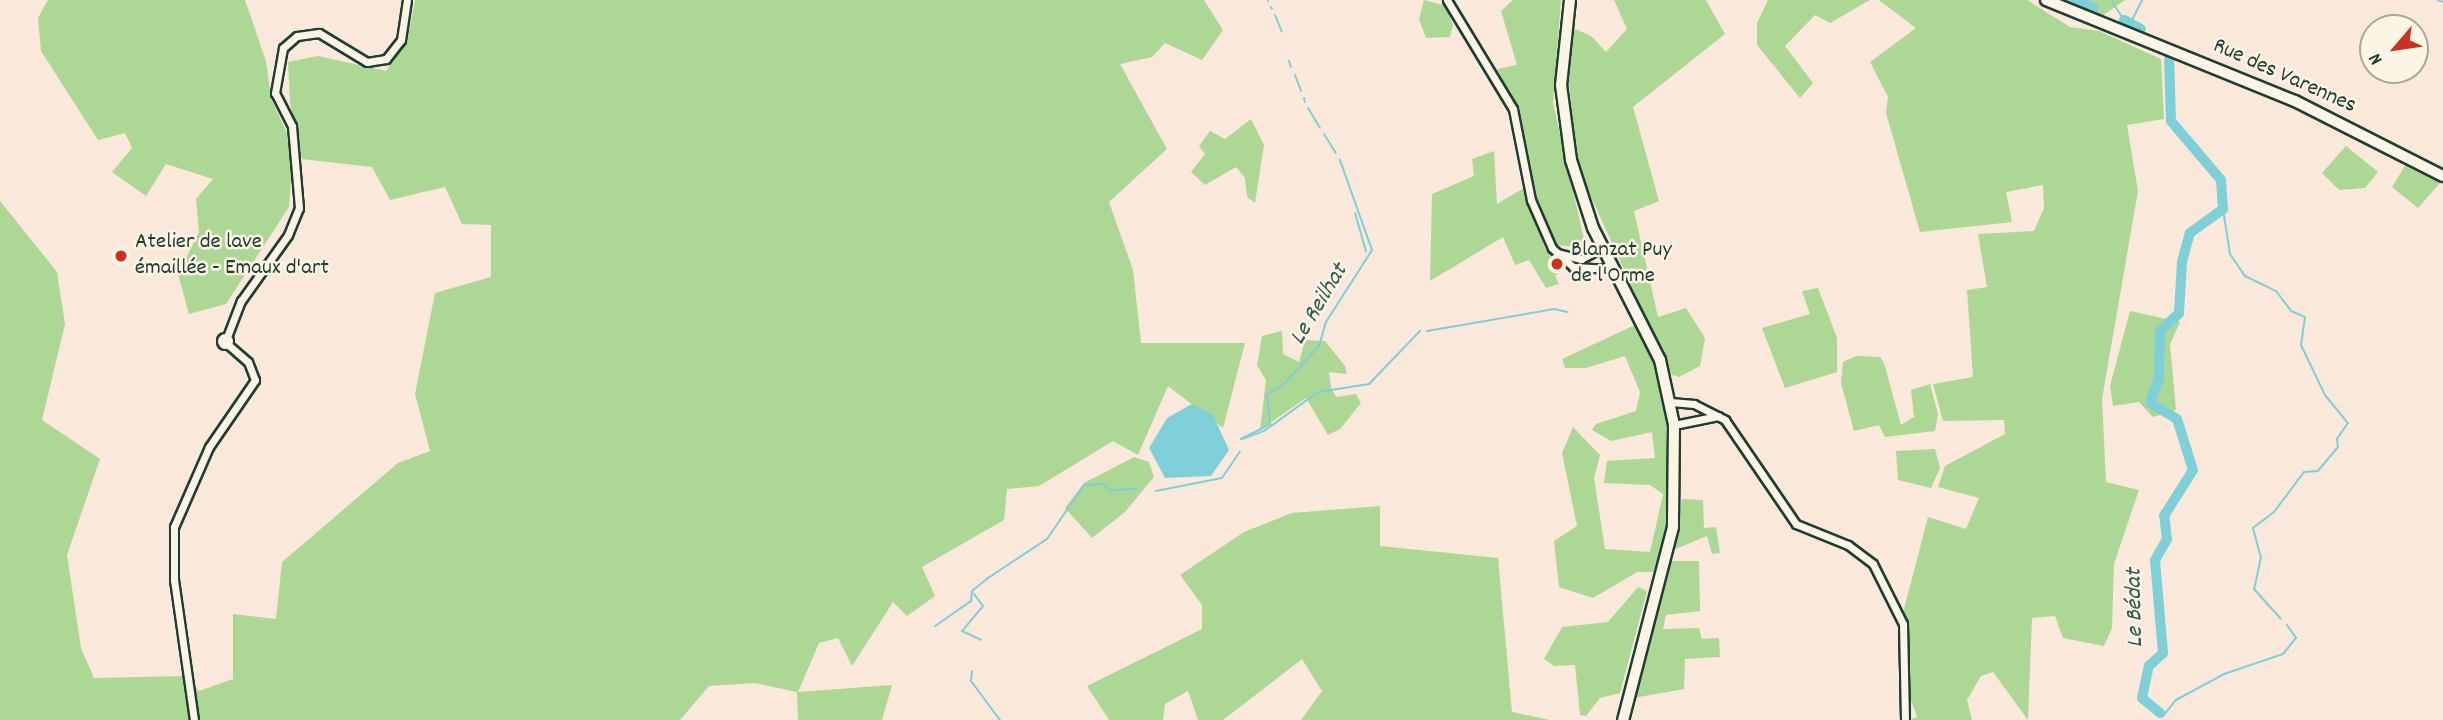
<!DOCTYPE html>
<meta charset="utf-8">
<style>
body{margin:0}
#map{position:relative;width:2443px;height:720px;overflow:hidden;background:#fae8db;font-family:Dekko,sans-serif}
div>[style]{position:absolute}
.green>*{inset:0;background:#acd795}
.water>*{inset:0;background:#7fcfd9}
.stream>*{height:2px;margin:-1px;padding:0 1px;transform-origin:1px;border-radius:1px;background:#7fcfd9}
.river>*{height:10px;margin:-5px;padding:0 5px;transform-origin:5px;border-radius:5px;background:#7fcfd9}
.roads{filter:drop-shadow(2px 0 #1f3d34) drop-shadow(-2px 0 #1f3d34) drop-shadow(0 2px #1f3d34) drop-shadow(0 -2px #1f3d34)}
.minor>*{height:7px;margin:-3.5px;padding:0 3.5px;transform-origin:3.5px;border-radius:3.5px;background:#fcf5e5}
.minor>.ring{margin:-3.5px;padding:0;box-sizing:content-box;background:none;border:7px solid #fcf5e5;border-radius:50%}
.major>*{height:10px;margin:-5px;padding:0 5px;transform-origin:5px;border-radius:5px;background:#fcf5e5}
.dots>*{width:19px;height:19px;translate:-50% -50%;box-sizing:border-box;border:4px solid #fcf5e5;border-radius:50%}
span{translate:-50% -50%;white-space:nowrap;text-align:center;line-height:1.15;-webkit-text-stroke:5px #fcf5e5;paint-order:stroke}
.street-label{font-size:23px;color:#1f3d34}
.poi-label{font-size:23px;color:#1f3d34}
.left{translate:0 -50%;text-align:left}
.water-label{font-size:24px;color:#325a55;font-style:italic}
.north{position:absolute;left:2359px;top:14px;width:70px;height:70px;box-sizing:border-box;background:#fcf5e5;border:2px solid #a4ab9e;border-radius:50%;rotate:241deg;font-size:19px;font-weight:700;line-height:28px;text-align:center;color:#1f3d34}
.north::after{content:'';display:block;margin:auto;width:24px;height:32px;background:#c8321e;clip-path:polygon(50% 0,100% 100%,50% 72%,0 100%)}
</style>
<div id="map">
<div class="green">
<i style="clip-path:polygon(48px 0,245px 0,266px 61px,271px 99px,286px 131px,292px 163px,289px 207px,226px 304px,189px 314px,178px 274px,199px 232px,196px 199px,213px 179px,166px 164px,146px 196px,112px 172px,132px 148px,125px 133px,98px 140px,41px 51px,38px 18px)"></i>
<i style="clip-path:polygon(415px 0,1204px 0,1223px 30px,1202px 60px,1165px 43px,1152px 57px,1120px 64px,1167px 149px,1109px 202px,1133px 270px,1141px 343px,1245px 343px,1223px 428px,1168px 386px,1138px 455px,1113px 441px,1039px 486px,1007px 489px,1004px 520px,922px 567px,935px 596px,907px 616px,893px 602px,852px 666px,838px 638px,819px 643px,798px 692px,892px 685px,882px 720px,798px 720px,797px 692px,755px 683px,709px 686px,680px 720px,0 720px,0 201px,57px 272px,65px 324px,42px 420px,100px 459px,67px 555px,81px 648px,94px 678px,186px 676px,199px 691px,233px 679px,233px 614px,276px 619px,282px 562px,398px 463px,430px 451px,415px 394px,435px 293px,491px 277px,491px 225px,462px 224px,445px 187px,390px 200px,372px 167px,302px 159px,290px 103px,288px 62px,318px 56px,386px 71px,407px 42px)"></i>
<i style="clip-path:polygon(1424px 0,1446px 6px,1453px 25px,1450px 37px,1426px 38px,1419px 19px)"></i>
<i style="clip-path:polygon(1513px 0,1561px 0,1553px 103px,1586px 248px,1556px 245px,1535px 200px,1519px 112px,1497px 69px,1517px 65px,1501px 11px)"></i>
<i style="clip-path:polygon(1614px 0,1706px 0,1725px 34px,1633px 107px,1659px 201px,1634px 211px,1658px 317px,1686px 308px,1705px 338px,1700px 366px,1679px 377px,1672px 375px,1577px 166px,1568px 73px,1573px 28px,1591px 36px,1606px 52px,1627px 29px)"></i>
<i style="clip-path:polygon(1768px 0,1870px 0,1830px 23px,1815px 15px,1785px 46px,1813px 83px,1800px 98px,1757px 45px,1757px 23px)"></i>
<i style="clip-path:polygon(1879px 0,2027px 0,2070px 27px,2099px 31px,2161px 59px,2164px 119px,2127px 125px,2138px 191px,2102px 399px,2106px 482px,2139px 490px,2114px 564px,2112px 628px,2104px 646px,2063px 638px,2055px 616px,2032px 618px,2028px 720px,1993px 672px,1981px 676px,1967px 700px,1972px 720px,1910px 720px,1917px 717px,1906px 686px,1908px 635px,1903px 613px,1928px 517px,1966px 529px,1979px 498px,1938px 487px,1945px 466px,2005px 434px,2004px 420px,1943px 421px,1933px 384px,1973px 377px,1967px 290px,1987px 287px,1978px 234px,2034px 231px,2044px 208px,2043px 185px,2006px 192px,2012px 222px,1920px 232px,1886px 113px,1888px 97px,1870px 62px,1916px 28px)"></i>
<i style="clip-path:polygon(2064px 0,2125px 0,2102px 16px)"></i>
<i style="clip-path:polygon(1251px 119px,1264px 145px,1255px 203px,1247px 197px,1245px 178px,1236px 167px,1205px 185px,1191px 172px,1205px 154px,1199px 146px,1210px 131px,1225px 139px)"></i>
<i style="clip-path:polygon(2346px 146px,2378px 172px,2365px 188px,2339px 190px,2322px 173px)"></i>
<i style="clip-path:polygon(1494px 151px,1497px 204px,1524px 188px,1545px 249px,1563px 268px,1555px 276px,1559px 284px,1546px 288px,1529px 260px,1515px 265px,1503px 237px,1430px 281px,1432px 194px,1474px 176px,1472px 159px)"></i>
<i style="clip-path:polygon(2405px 166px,2440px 183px,2418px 208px,2392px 187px)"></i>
<i style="clip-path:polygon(1818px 288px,1837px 338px,1837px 372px,1785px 388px,1762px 328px,1810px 314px,1802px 291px)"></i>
<i style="clip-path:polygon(2130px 311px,2180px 322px,2170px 344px,2176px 410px,2153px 417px,2139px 402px,2113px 406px,2110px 386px)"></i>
<i style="clip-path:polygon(1635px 325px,1653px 358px,1666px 405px,1673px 508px,1658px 572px,1637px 572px,1593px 598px,1559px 587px,1554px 541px,1577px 526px,1562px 453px,1573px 427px,1600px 455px,1594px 478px,1605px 549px,1650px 552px,1663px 494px,1650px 485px,1604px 483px,1607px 461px,1655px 458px,1652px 432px,1611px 441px,1592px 430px,1596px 424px,1636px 411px,1640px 392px,1625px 356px,1586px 368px,1565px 368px,1562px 359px)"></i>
<i style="clip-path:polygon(1282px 331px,1283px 354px,1299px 362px,1305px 340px,1325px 341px,1345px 366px,1347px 374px,1329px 372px,1331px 387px,1336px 397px,1356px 394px,1361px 403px,1340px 429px,1328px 435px,1306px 398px,1260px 430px,1266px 380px,1257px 365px,1262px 336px)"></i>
<i style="clip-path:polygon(1856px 356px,1880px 357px,1884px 363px,1901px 425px,1914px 417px,1911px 390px,1930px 384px,1938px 414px,1935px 431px,1885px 437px,1879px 425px,1854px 431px,1841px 383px,1843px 362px)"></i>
<i style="clip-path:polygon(1935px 449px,1940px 468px,1931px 488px,1898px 480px,1896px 451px)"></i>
<i style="clip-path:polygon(1134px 457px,1149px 462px,1154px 477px,1125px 512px,1092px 538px,1065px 508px,1084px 483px)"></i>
<i style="clip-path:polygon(1682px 499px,1703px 500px,1704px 528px,1716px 527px,1720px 553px,1712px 554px,1707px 536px,1673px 550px)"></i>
<i style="clip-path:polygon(1380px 506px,1380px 546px,1498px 558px,1512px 712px,1550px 720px,1301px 720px,1322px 691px,1302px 659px,1223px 720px,1198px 720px,1188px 691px,1165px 704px,1163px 720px,1109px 720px,1087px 686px,1202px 629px,1202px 605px,1180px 575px,1244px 532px,1292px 513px)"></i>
<i style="clip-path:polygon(1670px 561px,1699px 561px,1700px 611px,1666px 615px,1663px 629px,1699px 628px,1702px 639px,1719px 638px,1720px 657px,1685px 659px,1684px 689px,1633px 698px)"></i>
<i style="clip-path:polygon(1638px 587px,1647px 591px,1620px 693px,1600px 698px,1586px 716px,1580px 715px,1575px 665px,1554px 666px,1544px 659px,1562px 627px,1608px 622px)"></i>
</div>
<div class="water">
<i style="clip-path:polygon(1192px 404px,1213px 415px,1229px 450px,1211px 476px,1165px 478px,1149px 448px,1167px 418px)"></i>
</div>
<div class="stream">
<i style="left:1268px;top:0;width:1px;rotate:90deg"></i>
<i style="left:2111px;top:0;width:24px;rotate:57deg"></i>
<i style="left:2438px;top:0;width:5px;rotate:22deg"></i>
<i style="left:1271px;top:7px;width:2px;rotate:63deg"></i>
<i style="left:1275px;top:15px;width:18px;rotate:68deg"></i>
<i style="left:2131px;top:22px;width:25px;rotate:-63deg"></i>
<i style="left:1289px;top:61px;width:6px;rotate:72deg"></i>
<i style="left:1295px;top:75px;width:17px;rotate:69deg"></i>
<i style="left:1304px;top:98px;width:4px;rotate:76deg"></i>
<i style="left:1308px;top:108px;width:23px;rotate:59deg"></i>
<i style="left:1324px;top:134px;width:22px;rotate:58deg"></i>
<i style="left:2223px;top:209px;width:46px;rotate:81.2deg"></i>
<i style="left:2230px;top:254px;width:27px;rotate:56deg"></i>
<i style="left:2245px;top:276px;width:34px;rotate:26deg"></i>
<i style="left:2276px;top:291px;width:25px;rotate:53deg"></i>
<i style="left:2291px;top:311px;width:15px;rotate:23deg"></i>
<i style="left:2305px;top:317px;width:28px;rotate:98deg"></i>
<i style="left:2301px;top:345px;width:55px;rotate:64.4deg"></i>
<i style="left:2325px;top:395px;width:36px;rotate:51deg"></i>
<i style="left:2348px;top:423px;width:19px;rotate:125deg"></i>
<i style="left:2337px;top:439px;width:8px;rotate:83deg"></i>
<i style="left:2338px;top:447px;width:31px;rotate:130deg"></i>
<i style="left:2318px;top:471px;width:14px;rotate:176deg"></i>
<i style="left:2304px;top:472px;width:50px;rotate:126.9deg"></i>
<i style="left:2274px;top:512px;width:26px;rotate:143deg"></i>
<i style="left:2253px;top:528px;width:30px;rotate:75deg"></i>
<i style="left:2261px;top:557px;width:33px;rotate:102deg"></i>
<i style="left:2254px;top:589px;width:40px;rotate:48deg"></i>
<i style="left:1355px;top:213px;width:40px;rotate:74deg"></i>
<i style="left:1427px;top:331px;width:129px;rotate:-9.8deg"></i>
<i style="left:1554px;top:309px;width:14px;rotate:12deg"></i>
<i style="left:1241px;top:439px;width:33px;rotate:-27deg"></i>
<i style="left:1270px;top:424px;width:30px;rotate:-96deg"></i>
<i style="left:1267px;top:394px;width:20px;rotate:-30deg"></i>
<i style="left:1284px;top:384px;width:52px;rotate:-47.4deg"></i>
<i style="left:1319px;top:346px;width:25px;rotate:-74deg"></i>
<i style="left:1326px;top:322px;width:85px;rotate:-57.4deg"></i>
<i style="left:1372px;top:250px;width:96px;rotate:-109.6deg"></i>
<i style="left:1242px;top:439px;width:23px;rotate:-20deg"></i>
<i style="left:1264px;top:431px;width:67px;rotate:-35.8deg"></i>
<i style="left:1318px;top:392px;width:52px;rotate:-8.9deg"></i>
<i style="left:1369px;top:384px;width:74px;rotate:-46.1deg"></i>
<i style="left:1156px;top:491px;width:67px;rotate:-11.1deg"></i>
<i style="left:1222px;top:478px;width:32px;rotate:-56deg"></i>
<i style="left:974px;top:594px;width:15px;rotate:53deg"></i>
<i style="left:983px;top:606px;width:33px;rotate:130deg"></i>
<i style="left:962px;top:631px;width:21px;rotate:25deg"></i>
<i style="left:935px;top:626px;width:44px;rotate:-34.8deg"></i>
<i style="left:971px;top:601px;width:10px;rotate:-84deg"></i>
<i style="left:972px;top:591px;width:21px;rotate:-39deg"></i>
<i style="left:988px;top:578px;width:71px;rotate:-33.5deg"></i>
<i style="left:1047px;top:539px;width:65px;rotate:-55.6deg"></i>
<i style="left:1084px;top:485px;width:20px;rotate:-3deg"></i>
<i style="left:1104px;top:484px;width:9px;rotate:49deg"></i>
<i style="left:1110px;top:491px;width:27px;rotate:-6deg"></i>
<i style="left:972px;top:671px;width:10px;rotate:96deg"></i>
<i style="left:971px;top:681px;width:49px;rotate:53.4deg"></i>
<i style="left:2163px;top:716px;width:21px;rotate:-51deg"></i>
<i style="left:2176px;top:700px;width:55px;rotate:-28.4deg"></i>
<i style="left:2224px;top:674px;width:62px;rotate:-18.7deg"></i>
<i style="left:2283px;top:654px;width:21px;rotate:-51deg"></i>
<i style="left:2296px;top:638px;width:16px;rotate:-125deg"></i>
</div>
<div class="river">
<i style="left:2076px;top:0;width:19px;rotate:25deg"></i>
<i style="left:2124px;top:20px;width:19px;rotate:28deg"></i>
<i style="left:2160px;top:713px;width:23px;rotate:-140deg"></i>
<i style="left:2142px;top:698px;width:33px;rotate:-78deg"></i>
<i style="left:2149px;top:666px;width:19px;rotate:-43deg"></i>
<i style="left:2163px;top:653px;width:93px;rotate:-94.9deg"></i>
<i style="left:2155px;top:560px;width:24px;rotate:-60deg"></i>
<i style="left:2167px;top:539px;width:23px;rotate:-97deg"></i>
<i style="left:2164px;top:516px;width:54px;rotate:-57.8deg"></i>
<i style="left:2193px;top:470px;width:53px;rotate:-107.4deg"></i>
<i style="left:2177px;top:419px;width:31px;rotate:-149deg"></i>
<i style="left:2150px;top:403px;width:27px;rotate:-70deg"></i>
<i style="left:2159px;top:378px;width:47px;rotate:-88.8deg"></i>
<i style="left:2160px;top:331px;width:26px;rotate:-43deg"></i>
<i style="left:2179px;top:313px;width:51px;rotate:-86.6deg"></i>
<i style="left:2182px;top:262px;width:30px;rotate:-75deg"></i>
<i style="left:2190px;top:233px;width:41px;rotate:-36deg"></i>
<i style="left:2223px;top:209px;width:29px;rotate:-94deg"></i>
<i style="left:2221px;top:180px;width:77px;rotate:-130.3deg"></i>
<i style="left:2171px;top:121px;width:62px;rotate:-91.8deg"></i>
</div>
<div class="roads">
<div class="minor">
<i style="left:1447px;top:0;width:127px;rotate:58.8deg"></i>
<i style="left:1513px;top:109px;width:93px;rotate:78.8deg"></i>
<i style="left:1531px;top:200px;width:52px;rotate:66.4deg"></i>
<i style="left:1552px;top:248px;width:28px;rotate:42deg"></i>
<i style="left:1573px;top:267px;width:40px;rotate:2.9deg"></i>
<i style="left:1557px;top:253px;width:25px;rotate:14deg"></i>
<i style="left:1581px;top:259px;width:24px;rotate:-28deg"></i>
<i class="ring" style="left:221px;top:337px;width:1px;height:1px"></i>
<i style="left:227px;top:337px;width:39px;rotate:-69deg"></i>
<i style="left:241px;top:301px;width:81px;rotate:-54.5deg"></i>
<i style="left:288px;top:235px;width:29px;rotate:-68deg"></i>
<i style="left:299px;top:208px;width:82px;rotate:-94.9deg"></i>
<i style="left:292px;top:126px;width:37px;rotate:-117deg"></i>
<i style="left:275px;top:93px;width:46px;rotate:-79.9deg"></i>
<i style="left:283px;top:48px;width:18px;rotate:-41deg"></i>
<i style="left:297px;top:36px;width:22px;rotate:-8deg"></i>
<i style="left:319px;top:33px;width:56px;rotate:31.1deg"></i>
<i style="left:367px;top:62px;width:19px;rotate:-9deg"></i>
<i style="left:386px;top:59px;width:24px;rotate:-52deg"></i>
<i style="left:401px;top:40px;width:40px;rotate:-81.5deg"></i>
<i style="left:1671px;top:402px;width:23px;rotate:5deg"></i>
<i style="left:1694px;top:404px;width:35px;rotate:27deg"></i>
<i style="left:1725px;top:420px;width:126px;rotate:55.7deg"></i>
<i style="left:1796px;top:524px;width:56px;rotate:22deg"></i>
<i style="left:1848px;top:545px;width:31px;rotate:37deg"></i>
<i style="left:1873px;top:564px;width:67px;rotate:63.4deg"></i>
<i style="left:1903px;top:624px;width:96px;rotate:88.8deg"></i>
<i style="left:1674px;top:425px;width:45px;rotate:-11.6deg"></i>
<i style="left:194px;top:720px;width:141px;rotate:-98.1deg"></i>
<i style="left:174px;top:580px;width:53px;rotate:-90deg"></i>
<i style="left:174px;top:527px;width:87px;rotate:-66.4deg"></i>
<i style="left:209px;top:447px;width:81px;rotate:-55.5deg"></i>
<i style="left:255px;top:380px;width:19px;rotate:-111deg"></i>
<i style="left:248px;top:362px;width:28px;rotate:-139deg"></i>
</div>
<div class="major">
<i style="left:1570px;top:0;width:85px;rotate:96deg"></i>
<i style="left:1561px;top:85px;width:76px;rotate:82.4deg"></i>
<i style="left:1571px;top:160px;width:71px;rotate:72.1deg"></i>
<i style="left:1593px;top:228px;width:148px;rotate:63.1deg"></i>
<i style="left:1660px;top:360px;width:66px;rotate:77.8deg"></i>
<i style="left:1674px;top:425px;width:102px;rotate:90.6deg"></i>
<i style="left:1673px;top:527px;width:199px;rotate:104.5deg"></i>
<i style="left:2046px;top:0;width:269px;rotate:22.1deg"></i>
<i style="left:2295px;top:101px;width:166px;rotate:26.9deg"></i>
</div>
</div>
<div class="dots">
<i style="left:121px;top:256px;background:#c8321e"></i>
<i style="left:1557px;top:264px;background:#c8321e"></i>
</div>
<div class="street-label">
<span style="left:2284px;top:77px;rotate:24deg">Rue des Varennes</span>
</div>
<div class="poi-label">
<span class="left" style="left:135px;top:256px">Atelier de lave<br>émaillée - Emaux d'art</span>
<span class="left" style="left:1571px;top:264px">Blanzat Puy<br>de l'Orme</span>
</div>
<div class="water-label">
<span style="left:1320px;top:305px;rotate:-59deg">Le Reilhat</span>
<span style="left:2136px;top:608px;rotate:-91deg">Le Bédat</span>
</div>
<div class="north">N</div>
</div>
